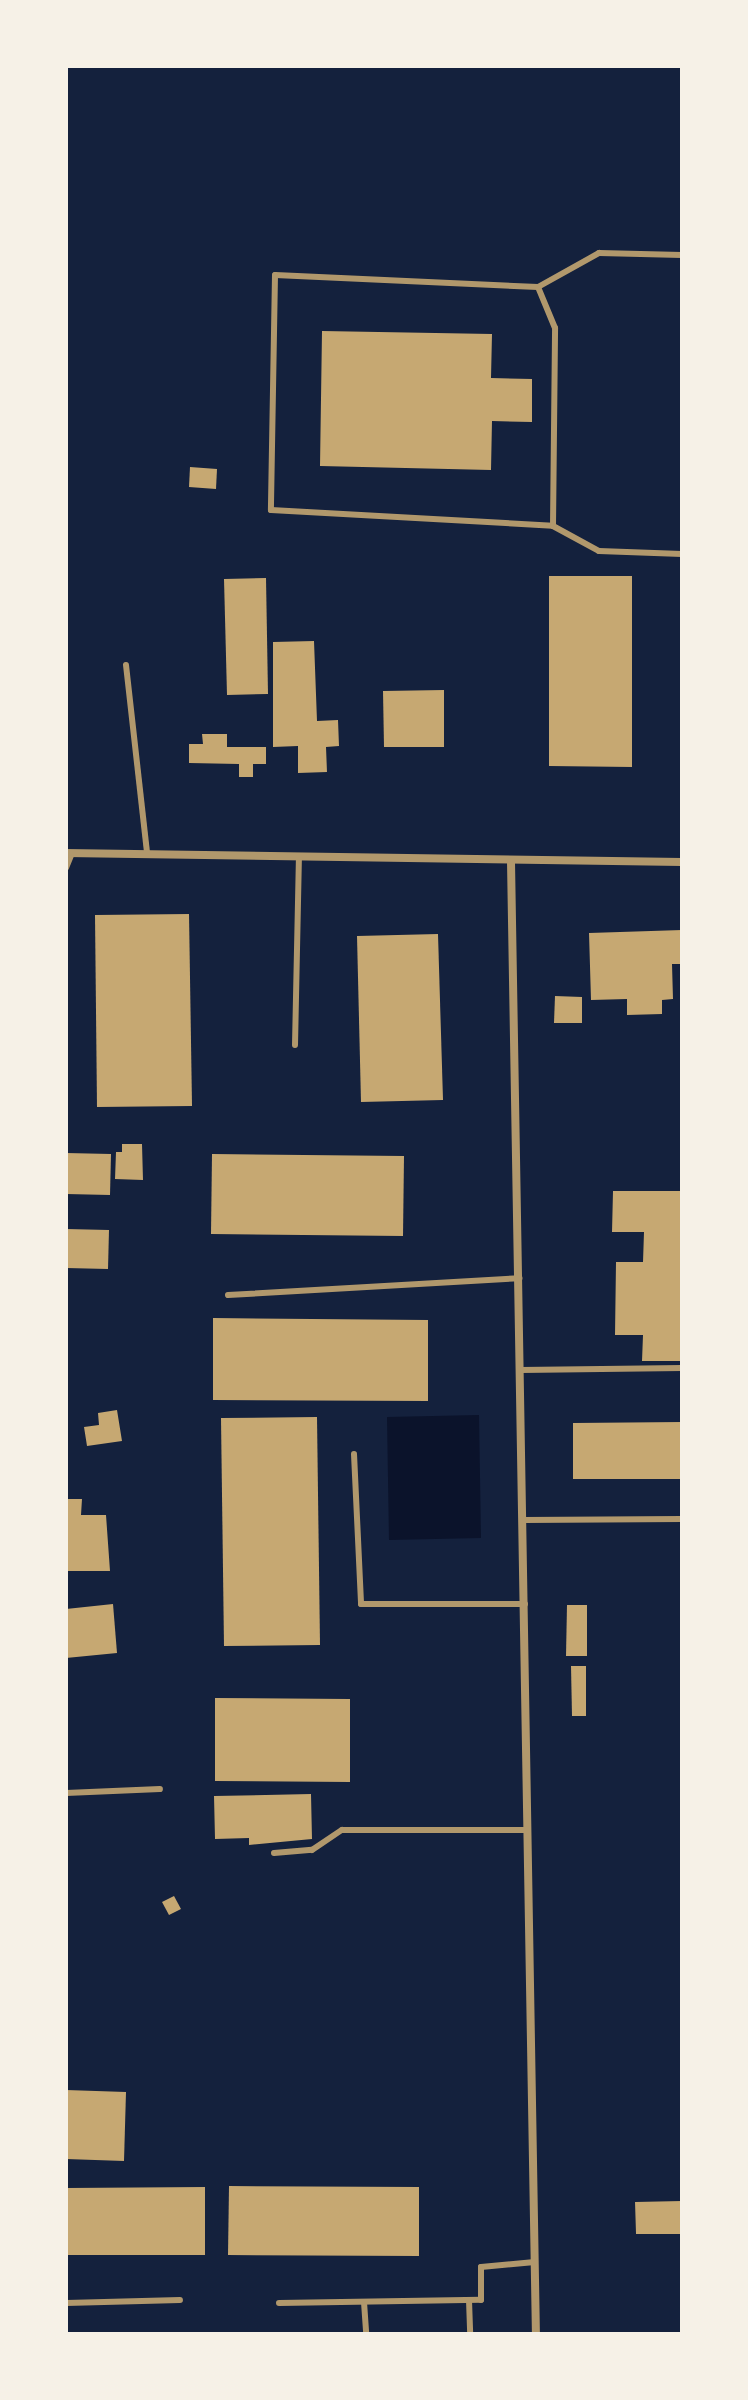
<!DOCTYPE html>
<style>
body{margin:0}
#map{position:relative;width:748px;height:2400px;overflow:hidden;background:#14213d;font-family:"Libre Baskerville",serif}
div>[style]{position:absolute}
.water>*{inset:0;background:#0b132b}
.building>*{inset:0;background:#c6a872}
.service>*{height:6px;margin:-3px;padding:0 3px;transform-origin:3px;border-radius:3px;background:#b1986c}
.minor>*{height:8px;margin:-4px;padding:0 4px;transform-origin:4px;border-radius:4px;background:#b1986c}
span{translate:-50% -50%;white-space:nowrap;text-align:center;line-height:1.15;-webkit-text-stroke:8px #f6f1e7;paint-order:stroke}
.frame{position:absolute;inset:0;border:68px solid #f6f1e7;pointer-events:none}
</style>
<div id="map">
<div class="water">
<i style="clip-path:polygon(479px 1415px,481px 1538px,389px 1540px,387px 1417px)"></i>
</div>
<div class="building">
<i style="clip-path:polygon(322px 331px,492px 334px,491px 378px,532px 379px,532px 422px,492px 421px,491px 470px,320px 466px)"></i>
<i style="clip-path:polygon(190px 467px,217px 469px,216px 489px,189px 487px)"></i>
<i style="clip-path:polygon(549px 576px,632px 576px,632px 767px,549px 766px)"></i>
<i style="clip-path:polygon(266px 578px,268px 694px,227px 695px,224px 579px)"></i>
<i style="clip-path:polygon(314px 641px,317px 721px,338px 720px,339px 746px,326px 747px,327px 772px,298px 773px,298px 746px,273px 747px,273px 642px)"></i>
<i style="clip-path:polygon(444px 690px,444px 747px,384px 747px,383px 691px)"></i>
<i style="clip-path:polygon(202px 734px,227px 734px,227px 747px,266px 747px,266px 764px,253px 764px,253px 777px,239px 777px,239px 764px,189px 763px,189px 744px,203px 744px)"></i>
<i style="clip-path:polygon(189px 914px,192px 1106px,97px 1107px,95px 915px)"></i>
<i style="clip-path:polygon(682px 930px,682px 964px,672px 964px,673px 999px,662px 1000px,662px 1014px,627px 1015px,627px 999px,591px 1000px,589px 933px)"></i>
<i style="clip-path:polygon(438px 934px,443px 1100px,361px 1102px,357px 936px)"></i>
<i style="clip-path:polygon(555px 996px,582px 997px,582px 1023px,554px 1023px)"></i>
<i style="clip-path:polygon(122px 1144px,142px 1144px,143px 1180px,115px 1179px,116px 1152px,122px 1152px)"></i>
<i style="clip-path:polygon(66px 1153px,111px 1154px,110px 1195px,66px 1194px)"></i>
<i style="clip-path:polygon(212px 1154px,404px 1156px,403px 1236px,211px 1234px)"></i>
<i style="clip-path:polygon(613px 1191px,682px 1191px,682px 1361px,642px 1361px,643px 1335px,615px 1335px,616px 1262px,643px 1262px,644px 1232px,612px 1232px)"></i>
<i style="clip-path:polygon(66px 1229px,109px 1230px,108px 1269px,66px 1268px)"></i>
<i style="clip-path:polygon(213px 1318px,428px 1320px,428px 1401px,213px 1400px)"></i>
<i style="clip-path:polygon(117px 1410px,122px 1441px,87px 1446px,84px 1427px,99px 1425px,98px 1413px)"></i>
<i style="clip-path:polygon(317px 1417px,320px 1645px,224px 1646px,221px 1418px)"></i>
<i style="clip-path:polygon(682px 1422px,682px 1479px,573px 1479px,573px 1423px)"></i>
<i style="clip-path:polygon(66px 1499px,82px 1499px,81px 1515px,106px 1515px,110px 1571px,67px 1571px)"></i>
<i style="clip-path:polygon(113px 1604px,117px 1653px,66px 1658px,66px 1609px)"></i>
<i style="clip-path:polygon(567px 1605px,587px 1605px,587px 1656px,566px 1656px)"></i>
<i style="clip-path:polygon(571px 1666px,586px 1666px,586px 1716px,572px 1716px)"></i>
<i style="clip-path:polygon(215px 1698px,350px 1699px,350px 1782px,215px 1781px)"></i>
<i style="clip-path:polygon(311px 1794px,312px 1839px,249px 1845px,249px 1838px,215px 1839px,214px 1796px)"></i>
<i style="clip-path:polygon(174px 1896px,181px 1909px,169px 1915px,162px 1902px)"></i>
<i style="clip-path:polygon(66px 2090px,126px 2092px,124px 2161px,66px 2159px)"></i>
<i style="clip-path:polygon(229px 2186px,419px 2187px,419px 2256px,228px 2255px)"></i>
<i style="clip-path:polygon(205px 2187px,205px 2255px,66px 2255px,66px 2188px)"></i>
<i style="clip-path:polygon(682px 2201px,682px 2234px,636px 2234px,635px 2202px)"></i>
</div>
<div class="service">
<i style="left:538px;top:287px;width:70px;rotate:-29.1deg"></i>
<i style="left:599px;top:253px;width:83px;rotate:1.4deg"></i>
<i style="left:553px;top:526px;width:198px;rotate:-89.4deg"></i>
<i style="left:555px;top:328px;width:44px;rotate:-112.5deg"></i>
<i style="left:538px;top:287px;width:263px;rotate:-177.4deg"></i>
<i style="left:275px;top:275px;width:235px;rotate:91deg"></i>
<i style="left:271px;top:510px;width:282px;rotate:3.2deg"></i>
<i style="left:553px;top:526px;width:52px;rotate:28.5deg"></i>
<i style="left:599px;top:551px;width:83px;rotate:2.1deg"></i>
<i style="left:126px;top:665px;width:189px;rotate:83.6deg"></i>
<i style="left:66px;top:868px;width:16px;rotate:-68deg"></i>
<i style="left:295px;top:1045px;width:188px;rotate:-88.8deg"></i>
<i style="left:228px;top:1295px;width:292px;rotate:-3.3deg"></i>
<i style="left:521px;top:1370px;width:161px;rotate:-0.7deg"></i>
<i style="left:354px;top:1454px;width:150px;rotate:87.3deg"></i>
<i style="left:361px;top:1604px;width:164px"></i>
<i style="left:524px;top:1520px;width:158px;rotate:-0.4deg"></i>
<i style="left:66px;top:1793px;width:94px;rotate:-2.4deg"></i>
<i style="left:274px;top:1853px;width:38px;rotate:-5deg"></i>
<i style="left:312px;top:1850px;width:36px;rotate:-34deg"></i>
<i style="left:342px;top:1830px;width:185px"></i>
<i style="left:469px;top:2300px;width:34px;rotate:88deg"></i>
<i style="left:364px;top:2302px;width:32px;rotate:86deg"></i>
<i style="left:66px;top:2303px;width:114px;rotate:-1.5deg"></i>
<i style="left:279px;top:2303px;width:202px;rotate:-0.9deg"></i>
<i style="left:481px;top:2300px;width:33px;rotate:-90deg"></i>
<i style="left:481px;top:2267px;width:54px;rotate:-5.3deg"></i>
</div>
<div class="minor">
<i style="left:66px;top:853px;width:616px;rotate:0.84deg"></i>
<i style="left:511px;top:862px;width:1472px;rotate:89.03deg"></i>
</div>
<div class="frame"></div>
</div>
